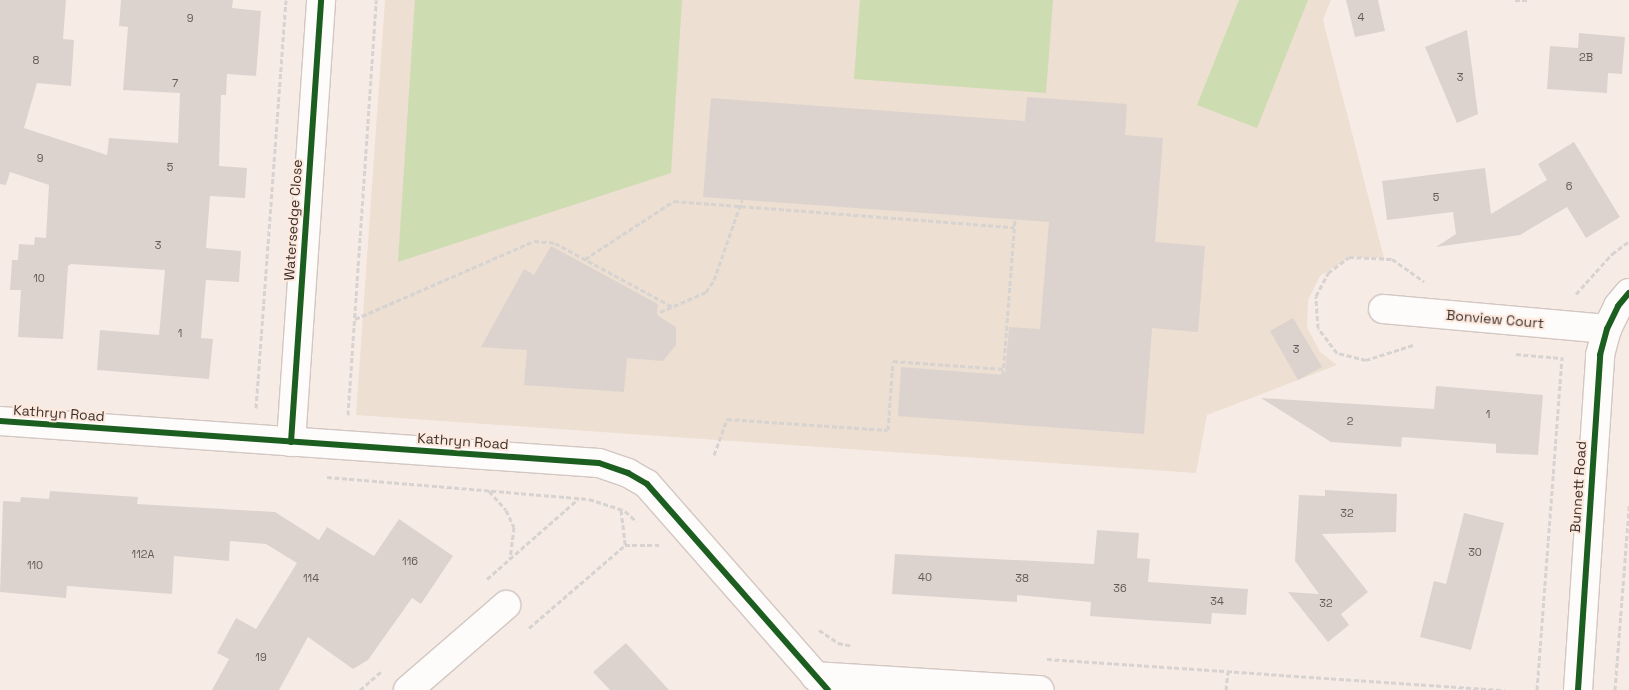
<!DOCTYPE html>
<style>
body{margin:0}
#map{position:relative;width:1629px;height:690px;overflow:hidden;background:#f7ebe5;font-family:"Space Grotesk",sans-serif}
div>[style]{position:absolute}
.education>*{inset:0;background:#eddfd2}
.green>*{inset:0;background:#cedcb2}
.building>*{inset:0;background:#ddd3ce}
.path>*{height:3px;margin-top:-1.5px;transform-origin:0;background:repeating-linear-gradient(90deg,#d7d3d1 0 5px,transparent 0 7.5px)}
.roads{filter:drop-shadow(1px 0 #d2c7c2) drop-shadow(-1px 0 #d2c7c2) drop-shadow(0 1px #d2c7c2) drop-shadow(0 -1px #d2c7c2)}
.minor>*{height:28px;margin:-14px;padding:0 14px;transform-origin:14px;border-radius:14px;background:#fefcfb}
.cycleway>*{height:6px;margin:-3px;padding:0 3px;transform-origin:3px;border-radius:3px;background:#1b5e20}
span{translate:-50% -50%;white-space:nowrap;text-align:center;line-height:1.15;-webkit-text-stroke:4px #fee9de;paint-order:stroke}
.number-label{font-size:11px;color:#645a54}
.number-label span{-webkit-text-stroke-width:0}
.street-label{font-size:14px;color:#3b312c}
</style>
<div id="map">
<div class="education">
<i style="clip-path:polygon(385px 0,1331px 0,1323px 20px,1384px 258px,1350px 257px,1320px 276px,1308px 300px,1307px 327px,1320px 352px,1337px 365px,1207px 415px,1196px 473px,356px 415px)"></i>
</div>
<div class="green">
<i style="clip-path:polygon(415px 0,682px 0,671px 173px,398px 262px)"></i>
<i style="clip-path:polygon(860px 0,1053px 0,1046px 93px,854px 79px)"></i>
<i style="clip-path:polygon(1239px 0,1308px 0,1257px 128px,1197px 105px)"></i>
</div>
<div class="building">
<i style="clip-path:polygon(0 0,66px 0,63px 39px,74px 40px,71px 86px,37px 83px,24px 128px,107px 155px,109px 138px,178px 143px,180px 93px,123px 90px,128px 27px,119px 26px,121px 0,233px 0,232px 8px,261px 11px,256px 76px,227px 74px,226px 95px,221px 95px,219px 166px,247px 168px,245px 198px,210px 196px,206px 248px,241px 251px,239px 282px,206px 280px,201px 338px,213px 339px,209px 379px,97px 370px,100px 330px,159px 335px,165px 270px,71px 264px,68px 266px,63px 339px,18px 337px,21px 290px,10px 290px,12px 260px,18px 260px,19px 244px,34px 245px,35px 237px,46px 238px,49px 185px,10px 172px,6px 185px,0 184px)"></i>
<i style="clip-path:polygon(1346px 0,1378px 0,1385px 31px,1355px 37px)"></i>
<i style="clip-path:polygon(1467px 30px,1478px 114px,1457px 123px,1425px 47px)"></i>
<i style="clip-path:polygon(1579px 33px,1625px 37px,1622px 74px,1608px 73px,1607px 93px,1547px 89px,1550px 46px,1578px 48px)"></i>
<i style="clip-path:polygon(1027px 97px,1127px 104px,1125px 135px,1163px 138px,1155px 242px,1205px 246px,1198px 332px,1152px 328px,1144px 434px,898px 416px,901px 367px,1005px 375px,1009px 327px,1040px 329px,1049px 222px,703px 197px,711px 98px,1025px 121px)"></i>
<i style="clip-path:polygon(1574px 142px,1620px 217px,1586px 238px,1567px 207px,1520px 235px,1436px 247px,1456px 234px,1453px 212px,1387px 220px,1382px 181px,1485px 168px,1491px 214px,1547px 180px,1538px 164px)"></i>
<i style="clip-path:polygon(551px 246px,658px 304px,657px 315px,676px 327px,676px 345px,663px 361px,627px 358px,624px 392px,524px 385px,527px 350px,481px 347px,524px 269px,534px 275px)"></i>
<i style="clip-path:polygon(1293px 318px,1322px 367px,1298px 380px,1270px 331px)"></i>
<i style="clip-path:polygon(1436px 386px,1543px 395px,1538px 455px,1496px 453px,1496px 444px,1402px 437px,1401px 447px,1331px 442px,1261px 398px,1434px 409px)"></i>
<i style="clip-path:polygon(1325px 490px,1397px 494px,1396px 532px,1322px 534px,1368px 592px,1341px 614px,1349px 625px,1328px 642px,1288px 592px,1319px 594px,1295px 561px,1299px 495px,1325px 496px)"></i>
<i style="clip-path:polygon(50px 491px,138px 497px,137px 504px,275px 512px,319px 540px,327px 527px,374px 556px,399px 519px,453px 556px,421px 604px,412px 598px,368px 660px,353px 669px,308px 637px,279px 690px,212px 690px,229px 659px,217px 653px,236px 618px,256px 629px,297px 563px,266px 544px,230px 541px,229px 561px,174px 556px,172px 594px,67px 586px,66px 598px,0 592px,3px 501px,20px 502px,21px 497px,49px 499px)"></i>
<i style="clip-path:polygon(1464px 513px,1504px 523px,1471px 650px,1420px 637px,1434px 581px,1446px 584px)"></i>
<i style="clip-path:polygon(1097px 530px,1139px 533px,1137px 558px,1150px 559px,1148px 582px,1248px 589px,1246px 615px,1212px 613px,1211px 624px,1145px 620px,1090px 616px,1091px 602px,1017px 595px,1017px 602px,892px 594px,895px 554px,1094px 564px)"></i>
<i style="clip-path:polygon(626px 643px,669px 690px,610px 690px,593px 672px)"></i>
</div>
<div class="path">
<i style="left:1515px;top:0;width:14px"></i>
<i style="left:585px;top:259px;width:106px;rotate:-33.1deg"></i>
<i style="left:674px;top:201px;width:341px;rotate:4.4deg"></i>
<i style="left:1576px;top:294px;width:54px;rotate:-48deg"></i>
<i style="left:1612px;top:254px;width:21px;rotate:-37deg"></i>
<i style="left:660px;top:312px;width:50px;rotate:-23.5deg"></i>
<i style="left:706px;top:292px;width:14px;rotate:-56deg"></i>
<i style="left:714px;top:280px;width:85px;rotate:-70.7deg"></i>
<i style="left:355px;top:319px;width:195px;rotate:-23.5deg"></i>
<i style="left:534px;top:241px;width:21px;rotate:5deg"></i>
<i style="left:555px;top:243px;width:134px;rotate:28.5deg"></i>
<i style="left:1413px;top:345px;width:49px;rotate:162.3deg"></i>
<i style="left:1366px;top:360px;width:30px;rotate:-166deg"></i>
<i style="left:1337px;top:353px;width:31px;rotate:-127deg"></i>
<i style="left:1318px;top:328px;width:32px;rotate:-94deg"></i>
<i style="left:1316px;top:296px;width:26px;rotate:-62deg"></i>
<i style="left:1328px;top:273px;width:26px;rotate:-37deg"></i>
<i style="left:1349px;top:257px;width:43px;rotate:2.7deg"></i>
<i style="left:1392px;top:259px;width:39px;rotate:35deg"></i>
<i style="left:1516px;top:354px;width:45px;rotate:5.1deg"></i>
<i style="left:1003px;top:375px;width:155px;rotate:-85.6deg"></i>
<i style="left:256px;top:408px;width:409px;rotate:-85.8deg"></i>
<i style="left:348px;top:415px;width:416px;rotate:-86.1deg"></i>
<i style="left:714px;top:455px;width:38px;rotate:-70deg"></i>
<i style="left:727px;top:419px;width:161px;rotate:3.9deg"></i>
<i style="left:888px;top:430px;width:69px;rotate:-85.9deg"></i>
<i style="left:893px;top:361px;width:111px;rotate:4.1deg"></i>
<i style="left:327px;top:477px;width:263px;rotate:4.8deg"></i>
<i style="left:589px;top:499px;width:38px;rotate:18deg"></i>
<i style="left:625px;top:511px;width:15px;rotate:42deg"></i>
<i style="left:489px;top:491px;width:25px;rotate:48deg"></i>
<i style="left:506px;top:510px;width:19px;rotate:65deg"></i>
<i style="left:514px;top:527px;width:31px;rotate:97deg"></i>
<i style="left:621px;top:510px;width:35px;rotate:83deg"></i>
<i style="left:487px;top:579px;width:121px;rotate:-41.3deg"></i>
<i style="left:529px;top:628px;width:127px;rotate:-40.8deg"></i>
<i style="left:625px;top:545px;width:34px"></i>
<i style="left:819px;top:630px;width:23px;rotate:34deg"></i>
<i style="left:838px;top:643px;width:15px;rotate:11deg"></i>
<i style="left:1047px;top:659px;width:459px;rotate:3.9deg"></i>
<i style="left:360px;top:690px;width:29px;rotate:-41deg"></i>
<i style="left:1226px;top:690px;width:18px;rotate:-84deg"></i>
<i style="left:1537px;top:690px;width:334px;rotate:-85.7deg"></i>
<i style="left:1615px;top:690px;width:185px;rotate:-85.6deg"></i>
</div>
<div class="roads">
<div class="minor">
<i style="left:1383px;top:309px;width:225px;rotate:5.1deg"></i>
<i style="left:0;top:421px;width:600px;rotate:4.01deg"></i>
<i style="left:599px;top:463px;width:31px;rotate:19deg"></i>
<i style="left:628px;top:473px;width:22px;rotate:30deg"></i>
<i style="left:647px;top:484px;width:274px;rotate:48.7deg"></i>
<i style="left:291px;top:442px;width:443px;rotate:-86.1deg"></i>
<i style="left:815px;top:676px;width:225px;rotate:3.6deg"></i>
<i style="left:408px;top:690px;width:130px;rotate:-40.9deg"></i>
<i style="left:1578px;top:690px;width:336px;rotate:-86.2deg"></i>
<i style="left:1600px;top:355px;width:27px;rotate:-75deg"></i>
<i style="left:1607px;top:329px;width:25px;rotate:-64deg"></i>
<i style="left:1618px;top:306px;width:17px;rotate:-50deg"></i>
</div>
</div>
<div class="cycleway">
<i style="left:0;top:421px;width:600px;rotate:4.01deg"></i>
<i style="left:599px;top:463px;width:31px;rotate:19deg"></i>
<i style="left:628px;top:473px;width:22px;rotate:30deg"></i>
<i style="left:647px;top:484px;width:274px;rotate:48.7deg"></i>
<i style="left:291px;top:442px;width:443px;rotate:-86.1deg"></i>
<i style="left:1578px;top:690px;width:336px;rotate:-86.2deg"></i>
<i style="left:1600px;top:355px;width:27px;rotate:-75deg"></i>
<i style="left:1607px;top:329px;width:25px;rotate:-64deg"></i>
<i style="left:1618px;top:306px;width:17px;rotate:-50deg"></i>
</div>
<div class="number-label">
<span style="left:1361px;top:17px">4</span>
<span style="left:190px;top:18px">9</span>
<span style="left:1586px;top:57px">2B</span>
<span style="left:36px;top:60px">8</span>
<span style="left:1460px;top:77px">3</span>
<span style="left:175px;top:83px">7</span>
<span style="left:40px;top:158px">9</span>
<span style="left:170px;top:167px">5</span>
<span style="left:1569px;top:186px">6</span>
<span style="left:1436px;top:197px">5</span>
<span style="left:158px;top:245px">3</span>
<span style="left:39px;top:278px">10</span>
<span style="left:180px;top:333px">1</span>
<span style="left:1296px;top:349px">3</span>
<span style="left:1488px;top:414px">1</span>
<span style="left:1350px;top:421px">2</span>
<span style="left:1347px;top:513px">32</span>
<span style="left:1475px;top:552px">30</span>
<span style="left:143px;top:554px">112A</span>
<span style="left:410px;top:561px">116</span>
<span style="left:35px;top:565px">110</span>
<span style="left:925px;top:577px">40</span>
<span style="left:311px;top:578px">114</span>
<span style="left:1022px;top:578px">38</span>
<span style="left:1120px;top:588px">36</span>
<span style="left:1217px;top:601px">34</span>
<span style="left:1326px;top:603px">32</span>
<span style="left:261px;top:657px">19</span>
</div>
<div class="street-label">
<span style="left:293px;top:220px;rotate:-86deg">Watersedge Close</span>
<span style="left:1495px;top:319px;rotate:5deg">Bonview Court</span>
<span style="left:59px;top:413px;rotate:4deg">Kathryn Road</span>
<span style="left:463px;top:441px;rotate:4deg">Kathryn Road</span>
<span style="left:1578px;top:487px;rotate:-86deg">Bunnett Road</span>
</div>
</div>
